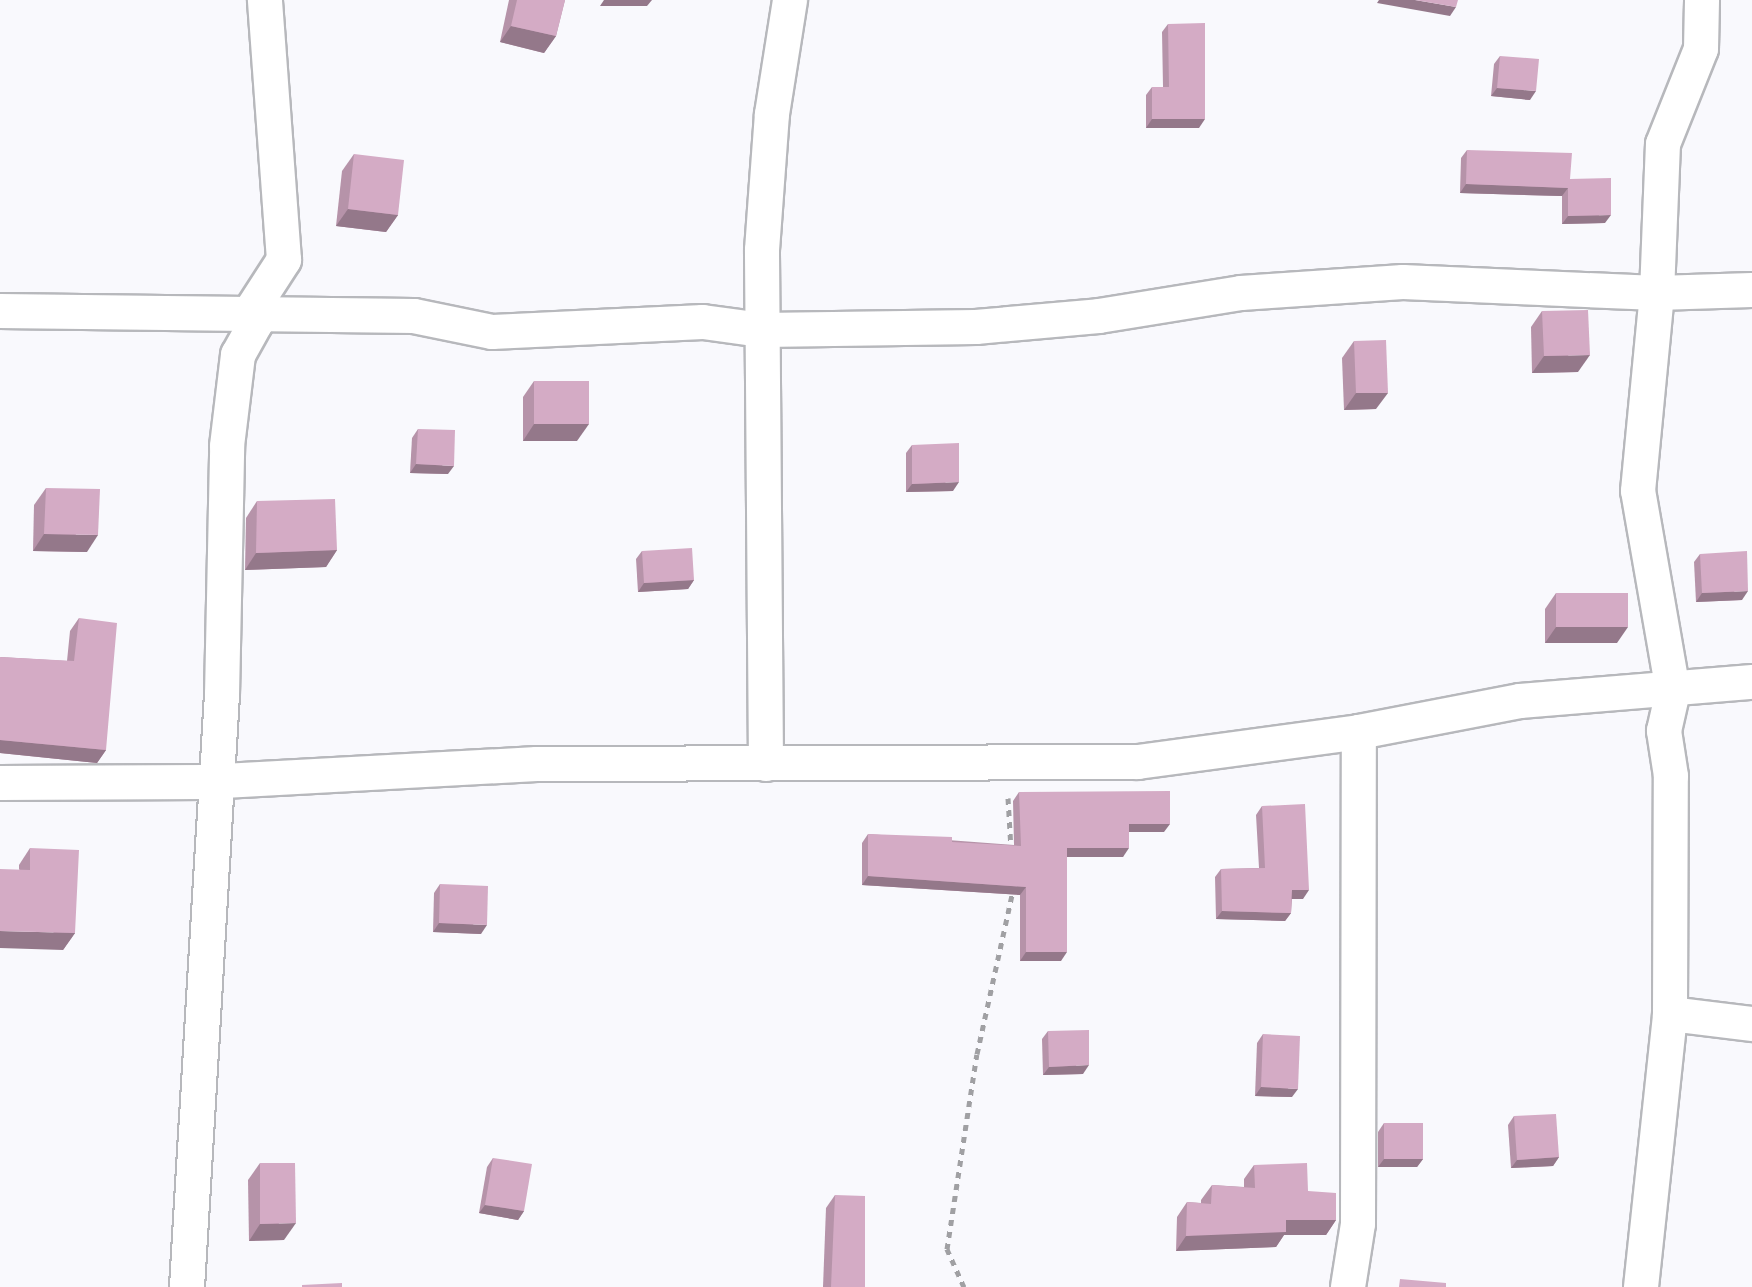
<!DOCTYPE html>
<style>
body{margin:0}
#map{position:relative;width:1752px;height:1287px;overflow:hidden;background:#f9f9fd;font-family:Arial,sans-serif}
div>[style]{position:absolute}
.path>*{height:5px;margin-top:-2.5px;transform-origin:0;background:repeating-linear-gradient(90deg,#a0a0a3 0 6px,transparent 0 12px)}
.roads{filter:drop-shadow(2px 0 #b7b8bc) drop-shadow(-2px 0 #b7b8bc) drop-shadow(0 2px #b7b8bc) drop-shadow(0 -2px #b7b8bc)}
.street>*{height:34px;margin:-17px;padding:0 17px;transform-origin:17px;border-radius:17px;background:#fff}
.wall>*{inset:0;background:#b693a9}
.shaded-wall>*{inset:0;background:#94788a}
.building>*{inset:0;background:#d4abc5}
span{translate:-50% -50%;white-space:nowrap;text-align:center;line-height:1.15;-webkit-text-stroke:6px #fff;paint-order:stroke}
</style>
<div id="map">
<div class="path">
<i style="left:1008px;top:798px;width:50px;rotate:86.6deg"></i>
<i style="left:964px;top:1287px;width:42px;rotate:-114.1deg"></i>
<i style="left:947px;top:1249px;width:197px;rotate:-81.3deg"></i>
<i style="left:977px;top:1054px;width:168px;rotate:-77.6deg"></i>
</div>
<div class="roads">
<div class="street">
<i style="left:0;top:311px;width:414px;rotate:0.7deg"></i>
<i style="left:414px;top:316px;width:80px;rotate:11.6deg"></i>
<i style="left:492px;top:332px;width:211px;rotate:-2.7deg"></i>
<i style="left:703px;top:322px;width:60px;rotate:7.7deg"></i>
<i style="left:762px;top:330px;width:214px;rotate:-0.8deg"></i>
<i style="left:976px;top:327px;width:123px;rotate:-5.1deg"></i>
<i style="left:1099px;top:316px;width:144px;rotate:-9.2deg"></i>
<i style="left:1241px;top:293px;width:162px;rotate:-3.9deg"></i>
<i style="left:1403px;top:282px;width:254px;rotate:2.5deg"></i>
<i style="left:1657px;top:293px;width:95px;rotate:-1.8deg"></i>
<i style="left:766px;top:764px;width:514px;rotate:-90.45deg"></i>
<i style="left:762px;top:250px;width:136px;rotate:-85.8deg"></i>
<i style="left:772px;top:114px;width:115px;rotate:-81deg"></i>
<i style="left:0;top:783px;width:205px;rotate:-0.3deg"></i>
<i style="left:205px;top:782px;width:332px;rotate:-3.1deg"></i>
<i style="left:537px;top:764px;width:601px;rotate:-0.19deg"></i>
<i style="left:1138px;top:762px;width:223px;rotate:-7.7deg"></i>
<i style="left:1359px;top:732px;width:164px;rotate:-10.9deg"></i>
<i style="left:1520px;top:701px;width:233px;rotate:-4.7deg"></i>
<i style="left:1670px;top:1014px;width:83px;rotate:7deg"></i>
<i style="left:187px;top:1287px;width:593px;rotate:-86.62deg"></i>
<i style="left:222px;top:695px;width:249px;rotate:-88.8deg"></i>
<i style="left:227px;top:446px;width:92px;rotate:-83.1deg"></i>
<i style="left:238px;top:355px;width:37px;rotate:-61deg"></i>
<i style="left:256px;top:323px;width:13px;rotate:-113deg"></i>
<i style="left:251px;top:311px;width:61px;rotate:-57.1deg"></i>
<i style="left:284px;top:260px;width:261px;rotate:-94.2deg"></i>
<i style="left:1348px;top:1287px;width:64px;rotate:-81deg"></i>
<i style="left:1358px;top:1224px;width:492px;rotate:-89.9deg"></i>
<i style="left:1641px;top:1287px;width:275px;rotate:-83.9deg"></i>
<i style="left:1670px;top:1014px;width:238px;rotate:-89.8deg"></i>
<i style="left:1671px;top:776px;width:46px;rotate:-98.8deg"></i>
<i style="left:1664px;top:731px;width:41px;rotate:-77.3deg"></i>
<i style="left:1673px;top:691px;width:203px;rotate:-99.9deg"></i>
<i style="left:1638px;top:491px;width:199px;rotate:-84.5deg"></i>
<i style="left:1657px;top:293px;width:149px;rotate:-87.7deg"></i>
<i style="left:1663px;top:144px;width:102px;rotate:-68.2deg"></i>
<i style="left:1701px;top:49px;width:49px;rotate:-88.8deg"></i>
</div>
</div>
<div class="wall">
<i style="clip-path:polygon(509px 0,565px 0,556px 36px,544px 53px,500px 42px)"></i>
<i style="clip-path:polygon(1168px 24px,1199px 128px,1146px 128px,1146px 95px,1152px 87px,1163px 87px,1162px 32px)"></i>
<i style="clip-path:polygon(1500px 56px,1530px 100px,1491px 96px,1494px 64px)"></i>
<i style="clip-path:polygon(1467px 150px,1570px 179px,1605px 223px,1562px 224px,1562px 196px,1460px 193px,1461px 158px)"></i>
<i style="clip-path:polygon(354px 154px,398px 215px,386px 232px,336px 226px,342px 171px)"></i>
<i style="clip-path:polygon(1542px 311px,1578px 372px,1532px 373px,1531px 327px)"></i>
<i style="clip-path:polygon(1354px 341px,1376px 409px,1344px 410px,1342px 358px)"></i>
<i style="clip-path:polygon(534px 381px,577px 441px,523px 441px,523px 397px)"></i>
<i style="clip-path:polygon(418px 429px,448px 474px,410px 473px,412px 438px)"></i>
<i style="clip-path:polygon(912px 445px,953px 491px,906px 492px,906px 453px)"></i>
<i style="clip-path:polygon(46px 488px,87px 552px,33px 551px,34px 505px)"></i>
<i style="clip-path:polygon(257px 501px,337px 550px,326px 567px,245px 570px,246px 518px)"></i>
<i style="clip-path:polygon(642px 551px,694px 580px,688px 589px,638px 592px,636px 559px)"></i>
<i style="clip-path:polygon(1700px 554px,1742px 600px,1696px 602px,1694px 562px)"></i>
<i style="clip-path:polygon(1556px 593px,1617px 643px,1545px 643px,1545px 609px)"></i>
<i style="clip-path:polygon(79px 618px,106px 750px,97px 763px,0 753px,0 657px,67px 661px,70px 631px)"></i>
<i style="clip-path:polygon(1019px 792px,1164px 832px,1129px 832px,1123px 857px,1067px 857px,1061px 961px,1020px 961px,1020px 895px,862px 885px,862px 843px,868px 834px,1014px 845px,1013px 801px)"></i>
<i style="clip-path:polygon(1262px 806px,1303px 899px,1292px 899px,1291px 913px,1285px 921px,1216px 919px,1215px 877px,1221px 869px,1259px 868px,1256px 815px)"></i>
<i style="clip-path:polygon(30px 848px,75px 933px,63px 950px,19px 869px,19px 865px)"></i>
<i style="clip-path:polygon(440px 884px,481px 934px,433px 932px,434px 893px)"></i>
<i style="clip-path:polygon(1048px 1031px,1083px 1074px,1043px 1075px,1042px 1039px)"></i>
<i style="clip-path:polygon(1263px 1034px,1292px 1097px,1255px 1096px,1257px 1043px)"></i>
<i style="clip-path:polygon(1514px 1116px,1559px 1157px,1553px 1166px,1511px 1168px,1508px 1125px)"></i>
<i style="clip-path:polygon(1384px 1123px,1423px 1159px,1417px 1167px,1378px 1167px,1378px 1132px)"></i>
<i style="clip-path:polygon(493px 1158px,524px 1211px,518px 1220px,479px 1213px,487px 1167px)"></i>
<i style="clip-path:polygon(260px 1163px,284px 1240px,249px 1241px,248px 1180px)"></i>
<i style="clip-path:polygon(1254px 1165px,1308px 1191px,1336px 1220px,1326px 1235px,1284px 1235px,1276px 1247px,1176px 1251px,1177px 1217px,1187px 1202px,1201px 1203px,1201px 1200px,1212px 1185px,1244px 1187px,1244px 1179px)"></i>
<i style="clip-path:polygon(835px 1195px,865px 1287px,823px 1287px,826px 1208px)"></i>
</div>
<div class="shaded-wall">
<i style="clip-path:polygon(604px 0,652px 0,647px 6px,600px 6px)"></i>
<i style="clip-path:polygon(1379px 0,1415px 0,1456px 7px,1450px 16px,1377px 3px)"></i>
<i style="clip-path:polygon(511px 26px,556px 36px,544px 53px,500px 42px)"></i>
<i style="clip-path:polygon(1497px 88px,1536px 91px,1530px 100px,1491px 96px)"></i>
<i style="clip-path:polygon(1152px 119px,1205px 119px,1199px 128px,1146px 128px)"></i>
<i style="clip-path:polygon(1466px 184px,1568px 188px,1562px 196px,1460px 193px)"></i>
<i style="clip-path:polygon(348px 209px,398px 215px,386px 232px,336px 226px)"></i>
<i style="clip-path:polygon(1611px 215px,1605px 223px,1562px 224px,1568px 216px)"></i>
<i style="clip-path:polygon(1590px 355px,1578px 372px,1532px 373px,1544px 356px)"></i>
<i style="clip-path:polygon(1356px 393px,1388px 393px,1376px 409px,1344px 410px)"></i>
<i style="clip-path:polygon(534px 424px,589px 424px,577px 441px,523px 441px)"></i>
<i style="clip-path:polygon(416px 464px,454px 466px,448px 474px,410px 473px)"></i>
<i style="clip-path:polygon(959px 482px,953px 491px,906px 492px,912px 484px)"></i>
<i style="clip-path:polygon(44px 534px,98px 535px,87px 552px,33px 551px)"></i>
<i style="clip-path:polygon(337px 550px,326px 567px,245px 570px,256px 553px)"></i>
<i style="clip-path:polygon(694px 580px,688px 589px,638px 592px,644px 583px)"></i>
<i style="clip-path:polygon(1748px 591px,1742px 600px,1696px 602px,1702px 593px)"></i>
<i style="clip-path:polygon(1556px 627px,1628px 627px,1617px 643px,1545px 643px)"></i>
<i style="clip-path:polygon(0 740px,106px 750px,97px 763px,0 753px)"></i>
<i style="clip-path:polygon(1129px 824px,1170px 824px,1164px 832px,1123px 832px)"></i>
<i style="clip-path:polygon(1067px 848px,1129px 848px,1123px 857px,1061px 857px)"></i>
<i style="clip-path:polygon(868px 876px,1026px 887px,1020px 895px,862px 885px)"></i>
<i style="clip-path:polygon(1292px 890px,1309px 890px,1303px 899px,1286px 899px)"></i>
<i style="clip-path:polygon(1222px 911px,1291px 913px,1285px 921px,1216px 919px)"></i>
<i style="clip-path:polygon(439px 923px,487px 925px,481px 934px,433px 932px)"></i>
<i style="clip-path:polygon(0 931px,75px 933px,63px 950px,0 948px)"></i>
<i style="clip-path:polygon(1026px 952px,1067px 952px,1061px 961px,1020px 961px)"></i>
<i style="clip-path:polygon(1089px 1065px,1083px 1074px,1043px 1075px,1049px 1067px)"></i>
<i style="clip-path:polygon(1261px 1087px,1298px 1089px,1292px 1097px,1255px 1096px)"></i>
<i style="clip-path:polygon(1559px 1157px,1553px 1166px,1511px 1168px,1517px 1160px)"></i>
<i style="clip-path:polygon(1384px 1159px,1423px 1159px,1417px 1167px,1378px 1167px)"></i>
<i style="clip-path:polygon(485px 1205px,524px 1211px,518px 1220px,479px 1213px)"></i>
<i style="clip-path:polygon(1286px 1220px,1336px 1220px,1326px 1235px,1284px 1235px,1276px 1247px,1176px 1251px,1186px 1236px)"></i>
<i style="clip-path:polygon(296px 1223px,284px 1240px,249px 1241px,260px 1224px)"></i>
</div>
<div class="building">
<i style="clip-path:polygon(517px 0,565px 0,556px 36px,511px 26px)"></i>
<i style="clip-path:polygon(1415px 0,1458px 0,1456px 7px)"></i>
<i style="clip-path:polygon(1205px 23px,1205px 119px,1152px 119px,1152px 87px,1169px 87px,1168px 24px)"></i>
<i style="clip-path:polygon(1500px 56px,1539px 59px,1536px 91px,1497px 88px)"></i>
<i style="clip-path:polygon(1467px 150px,1572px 153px,1570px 179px,1611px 178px,1611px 215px,1568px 216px,1568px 188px,1466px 184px)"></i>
<i style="clip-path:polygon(354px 154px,404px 160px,398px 215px,348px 209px)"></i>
<i style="clip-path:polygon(1588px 310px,1590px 355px,1544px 356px,1542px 311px)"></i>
<i style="clip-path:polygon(1386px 340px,1388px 393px,1356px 393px,1354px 341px)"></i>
<i style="clip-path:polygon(534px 381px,589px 381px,589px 424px,534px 424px)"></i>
<i style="clip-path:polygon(418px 429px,455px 430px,454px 466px,416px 464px)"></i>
<i style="clip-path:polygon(959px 443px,959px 482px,912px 484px,912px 445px)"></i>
<i style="clip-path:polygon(46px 488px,100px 489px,98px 535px,44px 534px)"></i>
<i style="clip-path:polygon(335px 499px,337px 550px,256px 553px,257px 501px)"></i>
<i style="clip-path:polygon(692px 548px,694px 580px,644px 583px,642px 551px)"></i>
<i style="clip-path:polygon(1747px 551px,1748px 591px,1702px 593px,1700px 554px)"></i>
<i style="clip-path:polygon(1556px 593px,1628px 593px,1628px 627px,1556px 627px)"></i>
<i style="clip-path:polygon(79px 618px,117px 623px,106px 750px,0 740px,0 657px,74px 661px)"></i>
<i style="clip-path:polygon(1170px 791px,1170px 824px,1129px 824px,1129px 848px,1067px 848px,1067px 952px,1026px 952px,1026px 887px,868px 876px,868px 834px,952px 837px,952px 842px,1021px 846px,1019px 792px)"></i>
<i style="clip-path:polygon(1305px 804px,1309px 890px,1292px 890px,1291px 913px,1222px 911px,1221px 869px,1265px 868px,1262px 806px)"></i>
<i style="clip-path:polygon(30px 848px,79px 850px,75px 933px,0 931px,0 869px,30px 870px)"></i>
<i style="clip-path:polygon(440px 884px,488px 886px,487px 925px,439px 923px)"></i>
<i style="clip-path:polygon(1089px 1030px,1089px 1065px,1049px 1067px,1048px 1031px)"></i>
<i style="clip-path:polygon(1263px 1034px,1300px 1036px,1298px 1089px,1261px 1087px)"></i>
<i style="clip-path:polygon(1556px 1114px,1559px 1157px,1517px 1160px,1514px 1116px)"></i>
<i style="clip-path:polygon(1384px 1123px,1423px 1123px,1423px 1159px,1384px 1159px)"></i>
<i style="clip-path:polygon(493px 1158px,532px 1164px,524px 1211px,485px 1205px)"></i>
<i style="clip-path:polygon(260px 1163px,295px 1163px,296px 1223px,260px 1224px)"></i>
<i style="clip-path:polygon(1307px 1163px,1308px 1191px,1336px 1193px,1336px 1220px,1286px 1220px,1286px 1232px,1186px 1236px,1187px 1202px,1211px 1204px,1212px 1185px,1255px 1188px,1254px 1165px)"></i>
<i style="clip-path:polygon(835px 1195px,865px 1196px,865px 1287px,831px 1287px)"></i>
<i style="clip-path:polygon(1400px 1279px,1446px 1283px,1446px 1287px,1399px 1287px)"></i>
<i style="clip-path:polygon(342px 1283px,342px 1287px,302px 1287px,302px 1285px)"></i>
</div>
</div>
